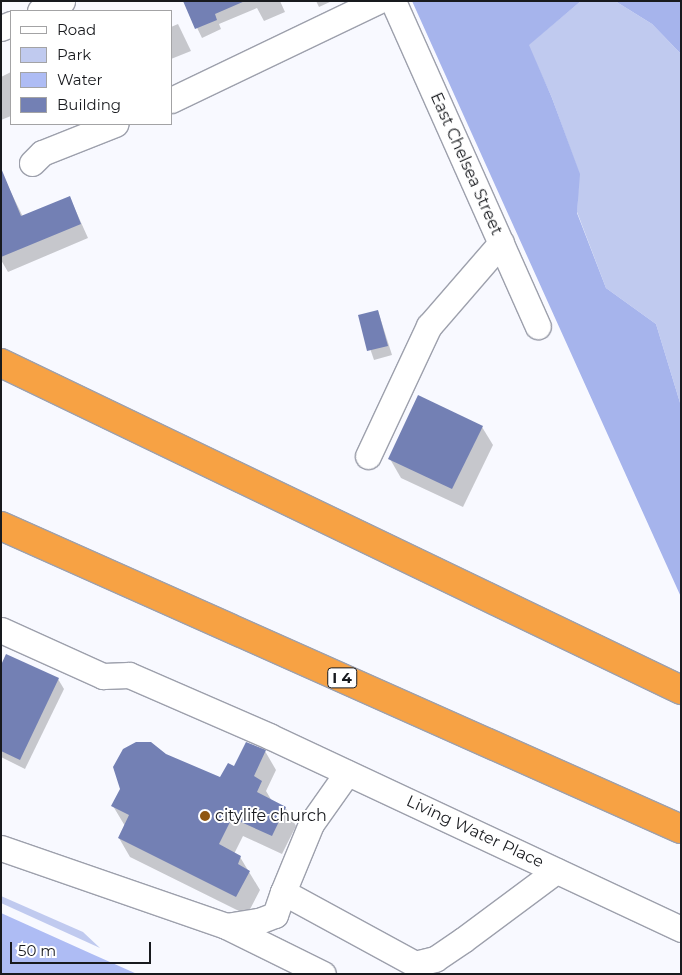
<!DOCTYPE html>
<style>
body{margin:0}
#map{position:relative;width:682px;height:975px;overflow:hidden;background:#f8f9ff;font-family:Montserrat,sans-serif}
div>[style]{position:absolute}
.green>*{inset:0;background:#c0caef}
.forest>*{inset:0;background:#a6b4ec}
.water>*{inset:0;background:#aebcf4}
.shadow>*{inset:0;background:#0003}
.building>*{inset:0;background:#7380b4}
.roads{filter:drop-shadow(1px 0 #9da0ac) drop-shadow(-1px 0 #9da0ac) drop-shadow(0 1px #9da0ac) drop-shadow(0 -1px #9da0ac)}
.minor>*{height:25px;margin:-12.5px;padding:0 12.5px;transform-origin:12.5px;border-radius:12.5px;background:#fff}
.highway>*{height:28px;margin:-14px;padding:0 14px;transform-origin:14px;border-radius:14px;background:#f7a244}
.dots>*{width:14px;height:14px;translate:-50% -50%;box-sizing:border-box;border:2px solid #fff;border-radius:50%}
span{translate:-50% -50%;white-space:nowrap;text-align:center;line-height:1.15;-webkit-text-stroke:4px #fff;paint-order:stroke}
.shield-label span{padding:1px 4px;background:#fff;border:1px solid;border-radius:4px;-webkit-text-stroke-width:0}
.shield-label{font-size:15px;color:#181a1e;font-weight:700}
.street-label{font-size:16px;color:#181a1e}
.poi-label{font-size:16px;color:#181a1e}
.left{translate:0 -50%;text-align:left}
.frame{position:absolute;inset:0;border:2px solid #181a1e;pointer-events:none}
.legend{position:absolute;left:10px;top:10px;width:162px;height:115px;box-sizing:border-box;background:#fff;border:1px solid #a3a3a5;margin:0;padding:6px 9px;list-style:none;font-size:15px;color:#181a1e}
.legend li{display:flex;align-items:center;gap:10px;height:25px}
.legend b{width:25px;border:1px solid #a3a3a5}
.scale{position:absolute;left:10px;top:942px;width:141px;height:22px;box-sizing:border-box;border:2px solid #181a1e;border-top:0;padding-left:6px;font-size:15px;line-height:18px;white-space:nowrap;color:#181a1e;-webkit-text-stroke:4px #fff;paint-order:stroke}
</style>
<div id="map">
<div class="green">
<i style="clip-path:polygon(581px 1px,615px 1px,652px 24px,681px 54px,681px 406px,656px 324px,606px 288px,577px 212px,579px 173px,552px 98px,528px 45px)"></i>
<i style="clip-path:polygon(1px 896px,83px 932px,100px 948px,1px 903px)"></i>
</div>
<div class="forest">
<i style="clip-path:polygon(412px 1px,581px 1px,529px 45px,552px 98px,580px 174px,577px 213px,606px 288px,656px 324px,681px 406px,681px 597px)"></i>
<i style="clip-path:polygon(615px 1px,681px 1px,681px 54px,652px 24px)"></i>
</div>
<div class="water">
<i style="clip-path:polygon(1px 913px,92px 954px,137px 974px,1px 974px)"></i>
</div>
<div class="shadow">
<i style="clip-path:polygon(184px 1px,280px 1px,285px 12px,264px 21px,257px 8px,219px 24px,221px 29px,202px 38px)"></i>
<i style="clip-path:polygon(316px 1px,332px 1px,319px 7px)"></i>
<i style="clip-path:polygon(178px 24px,191px 51px,171px 59px,171px 27px)"></i>
<i style="clip-path:polygon(11px 72px,11px 116px,1px 120px,1px 77px)"></i>
<i style="clip-path:polygon(6px 182px,23px 217px,70px 198px,88px 238px,8px 272px,1px 260px,1px 184px)"></i>
<i style="clip-path:polygon(378px 311px,392px 355px,374px 360px,359px 316px)"></i>
<i style="clip-path:polygon(482px 427px,493px 445px,463px 507px,401px 478px,390px 459px)"></i>
<i style="clip-path:polygon(1px 668px,58px 679px,64px 689px,25px 769px,1px 757px)"></i>
<i style="clip-path:polygon(265px 751px,276px 770px,266px 791px,272px 801px,285px 807px,296px 826px,282px 854px,243px 836px,234px 854px,240px 857px,260px 890px,247px 915px,130px 857px,119px 838px,125px 826px,113px 806px,165px 755px,220px 779px)"></i>
</div>
<div class="building">
<i style="clip-path:polygon(183px 1px,245px 1px,215px 14px,217px 20px,195px 29px)"></i>
<i style="clip-path:polygon(1px 168px,21px 216px,70px 196px,81px 224px,1px 257px)"></i>
<i style="clip-path:polygon(378px 310px,388px 346px,367px 351px,358px 315px)"></i>
<i style="clip-path:polygon(418px 395px,483px 426px,452px 489px,388px 459px)"></i>
<i style="clip-path:polygon(6px 654px,59px 678px,20px 760px,1px 751px,1px 665px)"></i>
<i style="clip-path:polygon(136px 742px,151px 742px,166px 754px,220px 777px,228px 763px,234px 766px,246px 742px,266px 750px,254px 776px,262px 781px,257px 792px,286px 807px,272px 836px,232px 818px,219px 844px,241px 856px,238px 864px,250px 871px,236px 897px,118px 838px,129px 815px,111px 806px,120px 789px,113px 767px,123px 749px)"></i>
</div>
<div class="roads">
<div class="minor">
<i style="left:393px;top:1px;width:356px;rotate:66deg"></i>
<i style="left:40px;top:11px;width:24px;rotate:-24deg"></i>
<i style="left:1px;top:28px;width:11px;rotate:-22deg"></i>
<i style="left:171px;top:100px;width:229px;rotate:-25.6deg"></i>
<i style="left:32px;top:163px;width:14px;rotate:-45deg"></i>
<i style="left:42px;top:153px;width:79px;rotate:-21.7deg"></i>
<i style="left:368px;top:456px;width:144px;rotate:-64.9deg"></i>
<i style="left:429px;top:326px;width:110px;rotate:-49.1deg"></i>
<i style="left:1px;top:630px;width:112px;rotate:24.3deg"></i>
<i style="left:103px;top:676px;width:26px;rotate:-2deg"></i>
<i style="left:129px;top:675px;width:153px;rotate:23.5deg"></i>
<i style="left:269px;top:736px;width:455px;rotate:25.1deg"></i>
<i style="left:347px;top:773px;width:62px;rotate:125.2deg"></i>
<i style="left:311px;top:824px;width:74px;rotate:112.4deg"></i>
<i style="left:283px;top:892px;width:150px;rotate:28.6deg"></i>
<i style="left:415px;top:964px;width:21px;rotate:-14deg"></i>
<i style="left:435px;top:959px;width:34px;rotate:-34deg"></i>
<i style="left:463px;top:940px;width:116px;rotate:-36.6deg"></i>
<i style="left:1px;top:848px;width:238px;rotate:19.1deg"></i>
<i style="left:226px;top:926px;width:33px;rotate:-9deg"></i>
<i style="left:259px;top:921px;width:17px;rotate:-21deg"></i>
<i style="left:275px;top:915px;width:24px;rotate:-71deg"></i>
<i style="left:226px;top:926px;width:108px;rotate:26.3deg"></i>
</div>
<div class="highway">
<i style="left:1px;top:363px;width:755px;rotate:25.68deg"></i>
<i style="left:1px;top:526px;width:744px;rotate:24.02deg"></i>
</div>
</div>
<div class="dots">
<i style="left:205px;top:816px;background:#8f560f"></i>
</div>
<div class="shield-label">
<span style="left:342px;top:678px">I 4</span>
</div>
<div class="street-label">
<span style="left:466px;top:164px;rotate:66deg">East Chelsea Street</span>
<span style="left:475px;top:832px;rotate:25deg">Living Water Place</span>
</div>
<div class="poi-label">
<span class="left" style="left:215px;top:816px">citylife church</span>
</div>
<div class="frame"></div>
<ul class="legend">
<li><b style="height:6px;background:#fff"></b>Road</li>
<li><b style="height:14px;background:#c0caef"></b>Park</li>
<li><b style="height:14px;background:#aebcf4"></b>Water</li>
<li><b style="height:14px;background:#7380b4"></b>Building</li>
</ul>
<div class="scale">50 m</div>
</div>
